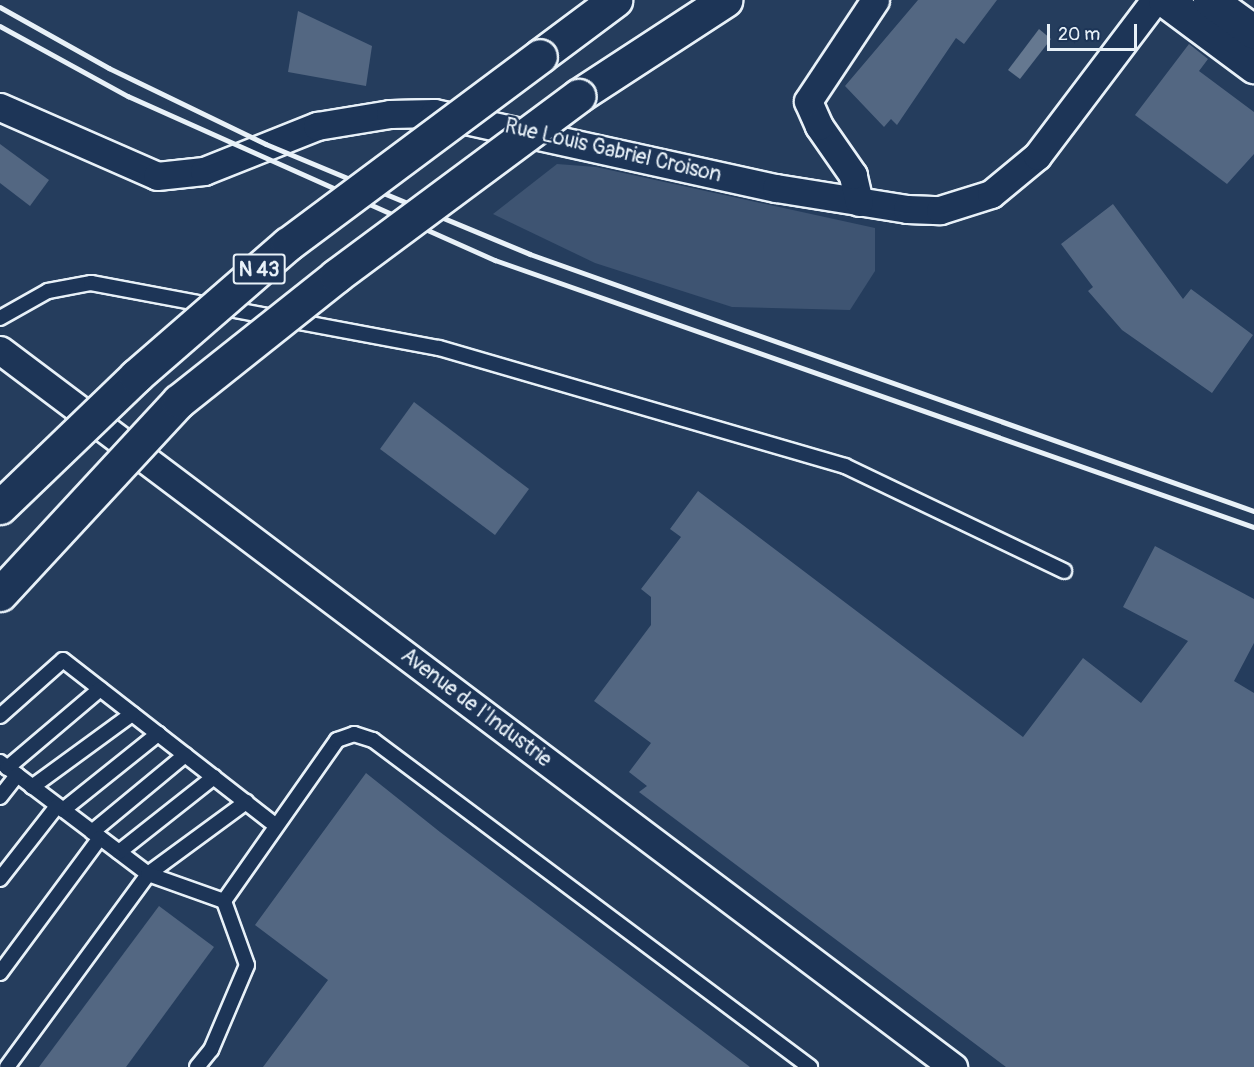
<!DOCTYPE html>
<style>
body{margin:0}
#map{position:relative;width:1254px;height:1067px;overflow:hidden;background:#253d5d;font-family:Pangolin,sans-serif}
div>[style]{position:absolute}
.green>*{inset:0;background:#3e5472}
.water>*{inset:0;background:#657890}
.building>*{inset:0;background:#536782}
.roads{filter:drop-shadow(2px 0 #e8f1f8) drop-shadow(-2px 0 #e8f1f8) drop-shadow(0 2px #e8f1f8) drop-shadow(0 -2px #e8f1f8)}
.service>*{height:14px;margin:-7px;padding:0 7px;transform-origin:7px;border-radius:7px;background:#1d3557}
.minor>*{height:27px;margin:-13.5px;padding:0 13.5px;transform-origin:13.5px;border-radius:13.5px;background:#1d3557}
.secondary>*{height:33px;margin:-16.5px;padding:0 16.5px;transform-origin:16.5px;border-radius:16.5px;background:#1d3557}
.trunk>*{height:33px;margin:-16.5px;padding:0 16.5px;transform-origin:16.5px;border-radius:16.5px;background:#1d3557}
.rail>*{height:4.5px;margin:-2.25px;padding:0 2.25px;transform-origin:2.25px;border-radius:2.25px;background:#e8f1f8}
.bridges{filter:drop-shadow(2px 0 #e8f1f8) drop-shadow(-2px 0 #e8f1f8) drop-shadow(0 2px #e8f1f8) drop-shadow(0 -2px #e8f1f8)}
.trunk-bridge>*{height:33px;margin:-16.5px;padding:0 16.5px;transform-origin:16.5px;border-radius:16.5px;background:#1d3557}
span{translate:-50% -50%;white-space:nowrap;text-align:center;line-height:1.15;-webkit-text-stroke:4.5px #1d3557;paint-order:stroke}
.shield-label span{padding:2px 4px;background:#1d3557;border:2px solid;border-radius:4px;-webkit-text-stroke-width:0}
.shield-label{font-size:20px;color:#e8f1f8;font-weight:700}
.street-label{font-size:21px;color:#e8f1f8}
.scale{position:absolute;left:1047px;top:24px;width:90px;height:27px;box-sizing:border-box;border:3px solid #e8f1f8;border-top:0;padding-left:8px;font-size:18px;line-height:21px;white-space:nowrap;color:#e8f1f8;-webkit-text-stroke:4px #1d3557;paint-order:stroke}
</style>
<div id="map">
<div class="green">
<i style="clip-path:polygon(557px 164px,596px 167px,875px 228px,875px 271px,850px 310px,732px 307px,595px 263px,493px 214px)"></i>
</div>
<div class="water">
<i style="clip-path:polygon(1039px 29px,1051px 39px,1020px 79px,1008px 70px)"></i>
</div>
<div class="building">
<i style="clip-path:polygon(918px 0,997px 0,964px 44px,956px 38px,897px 125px,891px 119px,884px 127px,845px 86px)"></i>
<i style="clip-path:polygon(298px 11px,372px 46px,366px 86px,288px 72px)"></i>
<i style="clip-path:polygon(1189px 44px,1208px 59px,1199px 71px,1254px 112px,1254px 154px,1227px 184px,1135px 115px)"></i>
<i style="clip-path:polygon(0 144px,49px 180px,30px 206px,0 183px)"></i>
<i style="clip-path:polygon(1113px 204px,1183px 299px,1191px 289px,1253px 335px,1212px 393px,1122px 330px,1088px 291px,1093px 287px,1061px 244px)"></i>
<i style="clip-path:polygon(414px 402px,529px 489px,495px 535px,380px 449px)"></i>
<i style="clip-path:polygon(698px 491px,1023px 737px,1083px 658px,1141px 703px,1188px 641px,1123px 607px,1155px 546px,1254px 599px,1254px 643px,1234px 681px,1254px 693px,1254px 1067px,1006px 1067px,639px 792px,647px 786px,629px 772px,651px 743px,594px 701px,651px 625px,651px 597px,641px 589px,681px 537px,670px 529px)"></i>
<i style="clip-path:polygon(366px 773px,440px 832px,750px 1067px,263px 1067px,328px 980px,255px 925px)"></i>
<i style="clip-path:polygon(159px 906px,214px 947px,126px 1067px,39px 1067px)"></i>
</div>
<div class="roads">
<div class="service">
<i style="left:0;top:318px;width:55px;rotate:-29.4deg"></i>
<i style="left:48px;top:291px;width:44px;rotate:-10.5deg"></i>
<i style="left:91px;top:283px;width:354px;rotate:10.6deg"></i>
<i style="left:439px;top:348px;width:423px;rotate:16.2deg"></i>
<i style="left:845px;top:466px;width:243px;rotate:25.6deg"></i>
<i style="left:0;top:716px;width:84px;rotate:-41.6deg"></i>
<i style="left:63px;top:660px;width:267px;rotate:37.9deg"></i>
<i style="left:0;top:762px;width:186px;rotate:37.1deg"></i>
<i style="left:148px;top:874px;width:122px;rotate:-36.3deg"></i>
<i style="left:7px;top:768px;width:122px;rotate:-40.3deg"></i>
<i style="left:32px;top:787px;width:124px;rotate:-36.1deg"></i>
<i style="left:0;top:797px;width:28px;rotate:-52deg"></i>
<i style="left:63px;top:810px;width:122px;rotate:-38.7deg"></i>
<i style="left:92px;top:832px;width:121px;rotate:-39.6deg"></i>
<i style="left:119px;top:852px;width:121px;rotate:-38.3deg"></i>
<i style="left:0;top:879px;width:93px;rotate:-52deg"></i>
<i style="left:224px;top:901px;width:197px;rotate:-54.9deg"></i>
<i style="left:337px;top:740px;width:18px;rotate:-19deg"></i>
<i style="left:354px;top:734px;width:20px;rotate:18deg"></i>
<i style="left:373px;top:740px;width:546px;rotate:36.81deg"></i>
<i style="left:0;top:973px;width:168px;rotate:-53.5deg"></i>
<i style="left:7px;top:1067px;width:239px;rotate:-53.8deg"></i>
<i style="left:148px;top:874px;width:81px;rotate:19.6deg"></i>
<i style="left:197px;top:1067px;width:22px;rotate:-51deg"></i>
<i style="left:211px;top:1050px;width:92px;rotate:-67deg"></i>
<i style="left:247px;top:965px;width:68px;rotate:-109.8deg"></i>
</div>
<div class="minor">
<i style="left:0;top:107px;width:171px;rotate:23.7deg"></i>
<i style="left:157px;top:176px;width:47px;rotate:-6.1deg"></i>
<i style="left:204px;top:171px;width:122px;rotate:-21.7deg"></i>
<i style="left:317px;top:126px;width:74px;rotate:-9.3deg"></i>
<i style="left:390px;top:114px;width:44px;rotate:-1.3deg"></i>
<i style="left:434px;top:113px;width:350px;rotate:12.4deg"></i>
<i style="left:776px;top:188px;width:133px;rotate:9.1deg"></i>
<i style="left:907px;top:209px;width:33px;rotate:2deg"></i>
<i style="left:940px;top:210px;width:53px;rotate:-17.4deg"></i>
<i style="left:991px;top:194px;width:60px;rotate:-39.6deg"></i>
<i style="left:1037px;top:156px;width:196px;rotate:-52.9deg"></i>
<i style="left:859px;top:202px;width:28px;rotate:-103deg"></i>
<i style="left:853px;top:175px;width:60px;rotate:-124.8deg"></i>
<i style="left:819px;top:126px;width:27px;rotate:-114deg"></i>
<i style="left:808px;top:101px;width:121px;rotate:-56.4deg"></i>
<i style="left:0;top:350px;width:1193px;rotate:36.96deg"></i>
</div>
<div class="secondary">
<i style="left:1165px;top:0;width:111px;rotate:36.6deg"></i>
<i style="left:1210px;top:0;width:54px;rotate:36deg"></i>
</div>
<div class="trunk">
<i style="left:540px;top:56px;width:94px;rotate:-36.7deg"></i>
<i style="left:578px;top:96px;width:176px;rotate:-33.1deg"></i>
</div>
</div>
<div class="rail">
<i style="left:0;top:7px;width:125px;rotate:29.2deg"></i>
<i style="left:109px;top:68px;width:174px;rotate:25.8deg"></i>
<i style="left:266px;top:144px;width:286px;rotate:22.6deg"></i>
<i style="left:530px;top:254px;width:768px;rotate:19.54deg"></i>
<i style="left:0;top:26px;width:146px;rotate:28.7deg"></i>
<i style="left:128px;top:96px;width:402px;rotate:24.1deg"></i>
<i style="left:495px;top:260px;width:805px;rotate:19.38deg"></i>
</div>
<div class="bridges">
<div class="trunk-bridge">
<i style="left:0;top:507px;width:189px;rotate:-43.9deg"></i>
<i style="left:136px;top:376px;width:201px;rotate:-41deg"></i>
<i style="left:288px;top:244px;width:314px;rotate:-36.7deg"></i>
<i style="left:0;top:594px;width:263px;rotate:-47.2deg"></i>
<i style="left:179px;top:401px;width:201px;rotate:-38.5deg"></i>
<i style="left:336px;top:276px;width:302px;rotate:-36.6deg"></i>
</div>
</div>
<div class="shield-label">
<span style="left:259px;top:269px">N 43</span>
</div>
<div class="street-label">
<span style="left:613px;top:151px;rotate:13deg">Rue Louis Gabriel Croison</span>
<span style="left:476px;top:708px;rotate:37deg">Avenue de l'Industrie</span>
</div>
<div class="scale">20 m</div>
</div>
